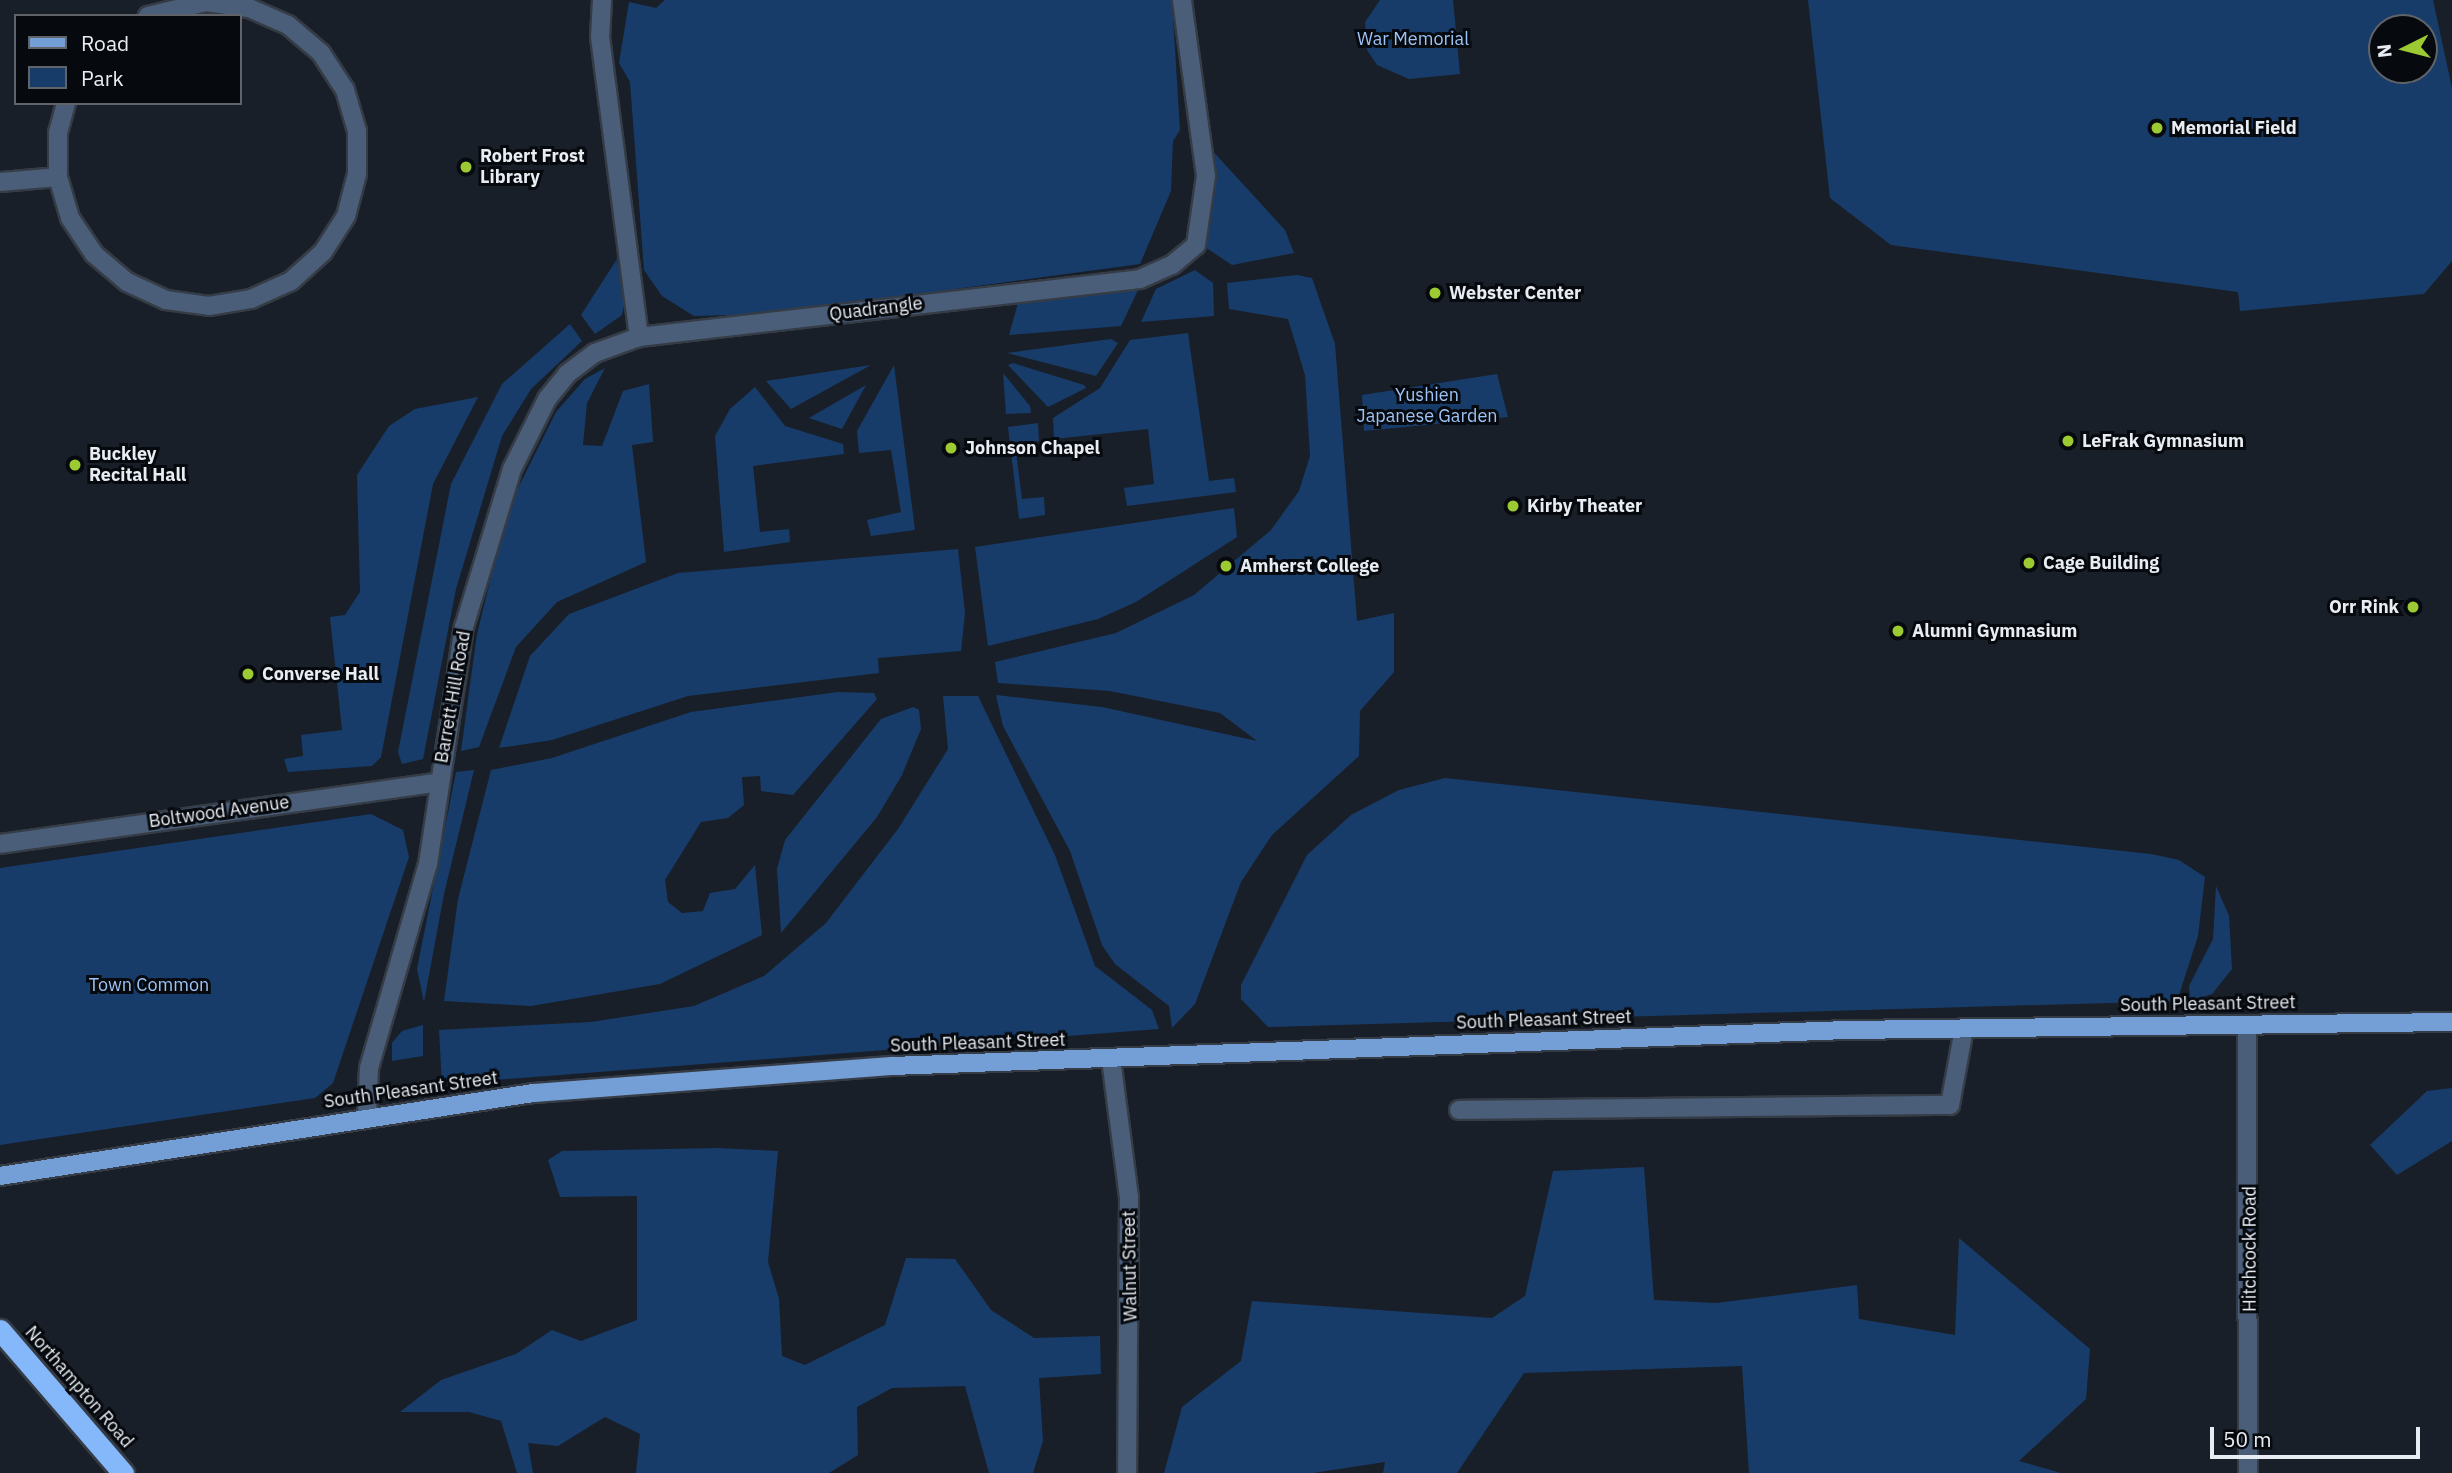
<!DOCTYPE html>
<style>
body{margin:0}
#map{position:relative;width:2452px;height:1473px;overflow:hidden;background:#181f29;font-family:"IBM Plex Sans",sans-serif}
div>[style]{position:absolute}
.green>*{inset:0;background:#183c69}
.roads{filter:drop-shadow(2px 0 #353c45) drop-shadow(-2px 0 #353c45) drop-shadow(0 2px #353c45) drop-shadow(0 -2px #353c45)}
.minor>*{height:18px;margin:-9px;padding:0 9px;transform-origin:9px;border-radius:9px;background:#4a5e79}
.major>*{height:18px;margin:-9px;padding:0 9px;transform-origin:9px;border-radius:9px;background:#749ed6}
.highway>*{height:21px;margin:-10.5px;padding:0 10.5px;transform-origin:10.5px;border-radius:10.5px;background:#85b8fb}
.dots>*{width:19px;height:19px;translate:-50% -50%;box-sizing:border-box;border:4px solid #06090d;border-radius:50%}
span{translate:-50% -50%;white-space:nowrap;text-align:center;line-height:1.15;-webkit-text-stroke:6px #06090d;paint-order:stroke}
.park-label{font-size:18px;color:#9dc4f7}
.poi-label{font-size:18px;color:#e8edf4;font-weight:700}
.left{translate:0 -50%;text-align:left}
.right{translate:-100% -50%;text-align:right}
.street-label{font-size:18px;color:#e8edf4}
.legend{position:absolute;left:14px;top:14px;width:228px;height:91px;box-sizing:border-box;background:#06090d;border:2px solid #606469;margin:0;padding:9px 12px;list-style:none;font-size:21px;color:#e8edf4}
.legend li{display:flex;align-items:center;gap:14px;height:35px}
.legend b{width:35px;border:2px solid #606469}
.north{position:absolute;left:2368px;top:14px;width:70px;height:70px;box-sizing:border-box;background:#06090d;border:2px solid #606469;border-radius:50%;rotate:264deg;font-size:19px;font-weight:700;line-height:28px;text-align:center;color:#e8edf4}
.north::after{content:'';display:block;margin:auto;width:24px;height:32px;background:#9cca32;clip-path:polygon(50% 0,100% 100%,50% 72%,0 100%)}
.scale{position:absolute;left:2210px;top:1427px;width:210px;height:32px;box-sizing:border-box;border:4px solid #e8edf4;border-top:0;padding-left:9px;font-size:21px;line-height:24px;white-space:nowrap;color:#e8edf4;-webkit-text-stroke:5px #06090d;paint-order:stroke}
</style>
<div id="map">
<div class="green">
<i style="clip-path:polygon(665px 0,1172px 0,1180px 130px,1173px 141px,1171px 191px,1140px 264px,772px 314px,694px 316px,662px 296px,644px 270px,630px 82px,619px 63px,629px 2px,656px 8px)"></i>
<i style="clip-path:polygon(1380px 0,1453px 0,1460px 74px,1409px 79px,1377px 65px,1367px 50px,1365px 22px)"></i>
<i style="clip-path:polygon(evenodd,1808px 0,2433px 0,2452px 88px,2452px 261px,2424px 294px,2240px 311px,2238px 292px,1891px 245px,1830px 198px,1808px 0,2382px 28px,2424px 28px,2424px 70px,2382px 70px,2382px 28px)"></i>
<i style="clip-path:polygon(1208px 146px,1285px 230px,1294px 253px,1232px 265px,1202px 245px,1212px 185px)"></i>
<i style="clip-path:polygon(617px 259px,625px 301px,622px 315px,595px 334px,581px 315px)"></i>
<i style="clip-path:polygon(1195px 270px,1213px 283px,1214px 316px,1141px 322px,1156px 289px)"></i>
<i style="clip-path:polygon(1297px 275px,1312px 278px,1335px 344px,1357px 621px,1394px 613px,1394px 672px,1360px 711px,1359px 756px,1272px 835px,1241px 882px,1195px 1004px,1172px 1028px,1169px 1006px,1115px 964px,1102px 945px,1070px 851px,1003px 726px,996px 695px,1102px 707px,1257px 741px,1220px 713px,1110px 691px,998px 683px,995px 662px,1116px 633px,1194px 595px,1271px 530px,1299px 491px,1310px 456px,1305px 375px,1288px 319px,1229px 309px,1227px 283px)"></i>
<i style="clip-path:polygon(1138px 290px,1121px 326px,1009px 335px,1018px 303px)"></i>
<i style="clip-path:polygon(570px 324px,582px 341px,531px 389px,502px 436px,456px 589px,423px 759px,402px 764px,398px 752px,451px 484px,502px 384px)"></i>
<i style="clip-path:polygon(1188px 333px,1209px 481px,1234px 478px,1236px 492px,1127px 506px,1124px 488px,1154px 484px,1148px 429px,1054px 439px,1053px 418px,1100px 388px,1130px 340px)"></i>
<i style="clip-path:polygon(1111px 339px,1118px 343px,1096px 376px,1007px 353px)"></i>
<i style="clip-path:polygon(1013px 363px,1084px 385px,1086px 388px,1048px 407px,1008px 365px)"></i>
<i style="clip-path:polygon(871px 365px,791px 409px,766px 381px)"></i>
<i style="clip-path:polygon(894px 365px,915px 530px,871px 536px,867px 520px,901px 512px,891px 450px,859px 453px,857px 431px)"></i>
<i style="clip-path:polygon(605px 368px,587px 403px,583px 445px,602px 446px,623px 391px,649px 384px,653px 442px,632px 445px,646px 562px,557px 602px,516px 647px,479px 747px,461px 751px,477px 634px,508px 508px,556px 412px,585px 379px)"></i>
<i style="clip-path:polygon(1003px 373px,1030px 406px,1031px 413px,1006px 414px)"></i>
<i style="clip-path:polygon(1497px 374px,1508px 417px,1364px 431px,1362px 395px)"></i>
<i style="clip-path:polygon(866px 385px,842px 429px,809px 418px)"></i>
<i style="clip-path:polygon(755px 387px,785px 426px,843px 444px,844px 454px,753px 466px,760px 532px,789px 529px,790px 542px,724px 552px,715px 436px,730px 409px)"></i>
<i style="clip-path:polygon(478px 397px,433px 484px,381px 757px,372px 766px,288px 772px,284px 759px,303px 756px,301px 735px,342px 730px,330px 617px,345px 615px,360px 592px,357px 475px,389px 426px,415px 409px)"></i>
<i style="clip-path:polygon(1038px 423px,1039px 441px,1015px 444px,1022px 499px,1044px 497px,1045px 515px,1019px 519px,1008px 427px)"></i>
<i style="clip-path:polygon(1234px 508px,1237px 537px,1136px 602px,1098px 619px,988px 646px,975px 547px)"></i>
<i style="clip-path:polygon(958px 549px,965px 613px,961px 651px,878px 658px,879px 673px,688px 696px,552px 740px,499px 748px,530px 656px,569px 614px,678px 573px)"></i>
<i style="clip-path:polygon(838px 692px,874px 693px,877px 699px,793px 795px,761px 791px,760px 776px,742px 777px,744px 805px,728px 818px,701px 822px,665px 880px,668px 902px,682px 913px,703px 911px,710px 893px,735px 889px,755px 865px,762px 935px,660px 984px,531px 1006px,444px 1001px,458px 899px,491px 770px,552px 758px,691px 712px)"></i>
<i style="clip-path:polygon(943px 696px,978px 696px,1055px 855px,1095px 966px,1152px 1010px,1159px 1029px,442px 1084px,439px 1030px,591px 1022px,694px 1006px,764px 976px,826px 923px,898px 829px,948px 749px)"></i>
<i style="clip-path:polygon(913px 707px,919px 710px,921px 729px,902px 775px,877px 817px,781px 933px,777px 869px,785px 840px,881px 719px)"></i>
<i style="clip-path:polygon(474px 770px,444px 894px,424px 1002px,417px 969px,456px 772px)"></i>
<i style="clip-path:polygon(1445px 778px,2151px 854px,2179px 860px,2205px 877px,2198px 936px,2177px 1001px,1268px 1027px,1241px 999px,1241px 985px,1307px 855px,1351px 815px,1399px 790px)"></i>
<i style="clip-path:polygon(371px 814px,403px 830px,409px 857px,333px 1083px,315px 1098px,0 1145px,0 868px)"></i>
<i style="clip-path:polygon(2216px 886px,2229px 916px,2232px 969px,2212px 994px,2190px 1001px,2189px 986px,2213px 939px)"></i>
<i style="clip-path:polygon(423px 1025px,423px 1056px,392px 1061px,392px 1043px,402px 1031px)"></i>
<i style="clip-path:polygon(2452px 1088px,2452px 1141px,2397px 1175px,2370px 1145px,2427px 1091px)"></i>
<i style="clip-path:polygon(717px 1148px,778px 1151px,768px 1262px,779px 1299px,782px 1356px,805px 1365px,885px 1325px,906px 1258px,955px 1259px,991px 1310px,1034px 1338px,1100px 1336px,1101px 1374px,1039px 1378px,1043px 1441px,1033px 1473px,989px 1473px,965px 1386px,892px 1388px,857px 1407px,858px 1455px,829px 1473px,636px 1473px,640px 1434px,605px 1417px,558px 1446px,528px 1443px,533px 1473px,517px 1473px,501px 1421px,469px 1412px,400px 1412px,441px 1380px,516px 1354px,552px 1330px,581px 1341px,637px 1320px,637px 1196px,560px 1197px,548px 1160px,562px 1151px)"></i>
<i style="clip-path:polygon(1644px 1167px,1654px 1300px,1717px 1303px,1857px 1285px,1859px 1319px,1955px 1335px,1959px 1238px,2090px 1349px,2086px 1399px,2019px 1461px,2061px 1473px,1749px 1473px,1742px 1366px,1524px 1373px,1457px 1473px,1383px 1473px,1385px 1462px,1313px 1473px,1164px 1473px,1182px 1407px,1241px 1361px,1252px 1301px,1492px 1318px,1525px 1296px,1553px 1171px)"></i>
</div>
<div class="roads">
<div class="minor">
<i style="left:602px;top:0;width:37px;rotate:93deg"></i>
<i style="left:600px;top:37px;width:303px;rotate:82.6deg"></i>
<i style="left:639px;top:337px;width:504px;rotate:-6.6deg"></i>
<i style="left:1140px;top:279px;width:35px;rotate:-24deg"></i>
<i style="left:1172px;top:265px;width:31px;rotate:-40deg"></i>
<i style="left:1196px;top:245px;width:70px;rotate:-81.8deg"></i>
<i style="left:1206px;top:176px;width:178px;rotate:-97.8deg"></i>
<i style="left:66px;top:103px;width:31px;rotate:105deg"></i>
<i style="left:58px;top:133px;width:44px;rotate:90deg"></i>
<i style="left:58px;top:177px;width:43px;rotate:73.7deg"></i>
<i style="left:70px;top:218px;width:43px;rotate:56.3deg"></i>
<i style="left:94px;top:254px;width:43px;rotate:40.3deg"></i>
<i style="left:127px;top:282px;width:43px;rotate:24.8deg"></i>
<i style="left:166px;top:300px;width:43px;rotate:7.9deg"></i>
<i style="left:209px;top:306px;width:43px;rotate:-9.5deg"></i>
<i style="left:251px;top:299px;width:44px;rotate:-24.2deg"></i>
<i style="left:291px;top:281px;width:43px;rotate:-42.2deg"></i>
<i style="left:323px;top:252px;width:43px;rotate:-57.4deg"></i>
<i style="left:346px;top:216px;width:43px;rotate:-75.3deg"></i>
<i style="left:357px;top:174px;width:43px;rotate:-90deg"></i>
<i style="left:357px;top:131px;width:43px;rotate:-106.3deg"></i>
<i style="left:345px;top:90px;width:44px;rotate:-123deg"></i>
<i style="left:321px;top:53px;width:43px;rotate:-139.7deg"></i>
<i style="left:288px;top:25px;width:43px;rotate:-156.4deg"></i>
<i style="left:249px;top:8px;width:43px;rotate:-172.1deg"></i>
<i style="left:206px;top:2px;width:60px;rotate:166.4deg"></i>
<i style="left:0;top:182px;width:58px;rotate:-4.9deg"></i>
<i style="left:0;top:844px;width:443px;rotate:-8deg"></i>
<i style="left:2247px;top:1025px;width:448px;rotate:89.9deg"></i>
<i style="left:1111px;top:1059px;width:139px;rotate:82.6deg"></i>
<i style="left:1129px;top:1197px;width:276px;rotate:90.4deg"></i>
<i style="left:1459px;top:1110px;width:491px;rotate:-0.6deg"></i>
<i style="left:1950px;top:1105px;width:77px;rotate:-79.6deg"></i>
<i style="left:367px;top:1115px;width:47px;rotate:-87.6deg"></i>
<i style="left:369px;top:1068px;width:212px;rotate:-73.9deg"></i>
<i style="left:428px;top:864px;width:240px;rotate:-81.4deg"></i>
<i style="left:464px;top:627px;width:165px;rotate:-73.1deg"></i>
<i style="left:512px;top:469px;width:78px;rotate:-63.4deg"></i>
<i style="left:547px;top:399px;width:32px;rotate:-51deg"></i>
<i style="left:567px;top:374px;width:35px;rotate:-37deg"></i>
<i style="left:595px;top:353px;width:47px;rotate:-20deg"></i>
</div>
<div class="major">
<i style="left:0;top:1176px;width:539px;rotate:-8.85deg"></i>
<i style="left:533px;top:1093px;width:360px;rotate:-4.3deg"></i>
<i style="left:892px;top:1066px;width:957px;rotate:-2.16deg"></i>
<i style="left:1848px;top:1030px;width:604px;rotate:-0.76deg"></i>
</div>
<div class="highway">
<i style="left:0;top:1330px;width:189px;rotate:49.3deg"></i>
</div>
</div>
<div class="dots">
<i style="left:2157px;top:128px;background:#9cca32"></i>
<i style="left:466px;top:167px;background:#9cca32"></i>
<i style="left:1435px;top:293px;background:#9cca32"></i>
<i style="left:2068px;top:441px;background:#9cca32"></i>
<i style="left:951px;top:448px;background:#9cca32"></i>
<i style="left:75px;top:465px;background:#9cca32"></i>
<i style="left:1513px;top:506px;background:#9cca32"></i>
<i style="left:2029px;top:563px;background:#9cca32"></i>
<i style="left:1226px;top:566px;background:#9cca32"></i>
<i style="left:2413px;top:607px;background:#9cca32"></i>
<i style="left:1898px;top:631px;background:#9cca32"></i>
<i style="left:248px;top:674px;background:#9cca32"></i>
</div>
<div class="park-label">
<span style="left:1413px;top:39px">War Memorial</span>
<span style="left:1427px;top:406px">Yushien<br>Japanese Garden</span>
<span style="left:149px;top:985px">Town Common</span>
</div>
<div class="poi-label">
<span class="left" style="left:2171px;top:128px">Memorial Field</span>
<span class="left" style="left:480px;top:167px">Robert Frost<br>Library</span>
<span class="left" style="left:1449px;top:293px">Webster Center</span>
<span class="left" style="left:2082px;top:441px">LeFrak Gymnasium</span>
<span class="left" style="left:965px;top:448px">Johnson Chapel</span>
<span class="left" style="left:89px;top:465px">Buckley<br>Recital Hall</span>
<span class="left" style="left:1527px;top:506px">Kirby Theater</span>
<span class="left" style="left:2043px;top:563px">Cage Building</span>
<span class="left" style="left:1240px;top:566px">Amherst College</span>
<span class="right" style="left:2399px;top:607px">Orr Rink</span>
<span class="left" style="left:1912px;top:631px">Alumni Gymnasium</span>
<span class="left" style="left:262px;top:674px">Converse Hall</span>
</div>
<div class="street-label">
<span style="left:876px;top:309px;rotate:-7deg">Quadrangle</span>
<span style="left:453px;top:697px;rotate:-80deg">Barrett Hill Road</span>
<span style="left:219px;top:812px;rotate:-8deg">Boltwood Avenue</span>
<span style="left:2208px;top:1004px;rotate:-1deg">South Pleasant Street</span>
<span style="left:1544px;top:1020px;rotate:-2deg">South Pleasant Street</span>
<span style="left:978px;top:1043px;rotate:-2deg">South Pleasant Street</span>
<span style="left:411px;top:1090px;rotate:-8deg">South Pleasant Street</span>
<span style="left:2250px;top:1249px;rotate:-90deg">Hitchcock Road</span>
<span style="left:1130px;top:1266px;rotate:-91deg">Walnut Street</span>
<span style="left:79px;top:1387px;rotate:49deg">Northampton Road</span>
</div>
<ul class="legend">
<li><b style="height:9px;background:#749ed6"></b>Road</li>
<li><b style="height:19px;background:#183c69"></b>Park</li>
</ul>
<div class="north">N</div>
<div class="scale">50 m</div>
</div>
